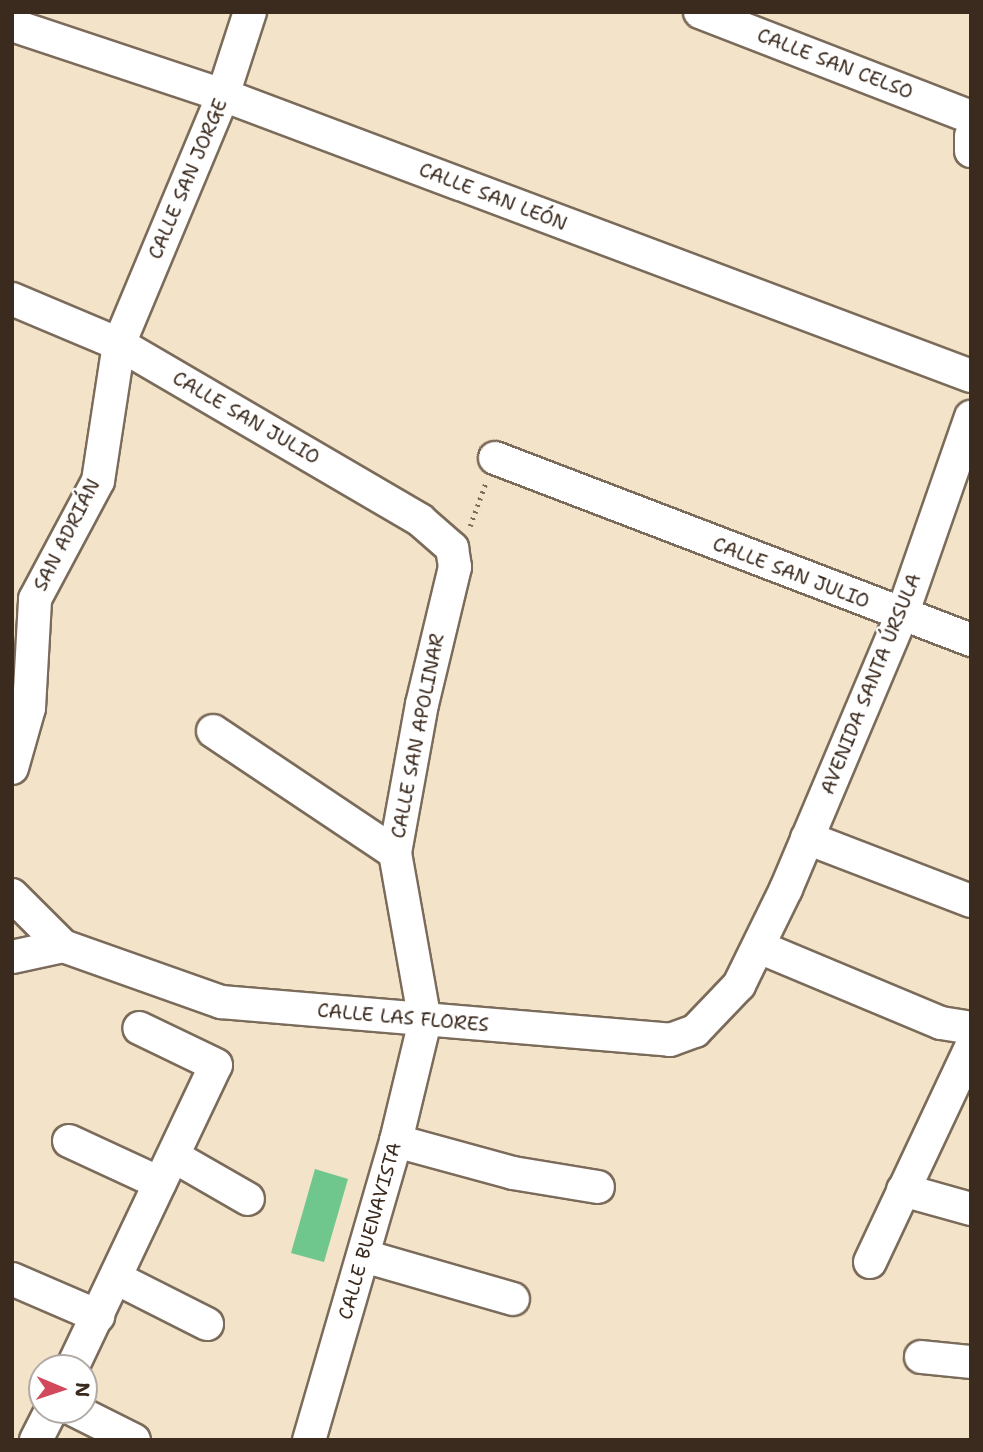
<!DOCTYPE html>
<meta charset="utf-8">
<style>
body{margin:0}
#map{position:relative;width:983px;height:1452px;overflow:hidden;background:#f3e3c9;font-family:"Shantell Sans",sans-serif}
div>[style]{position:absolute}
.green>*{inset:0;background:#6fc78e}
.path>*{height:4.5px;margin-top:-2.25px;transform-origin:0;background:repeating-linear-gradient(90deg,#7b6b5a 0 2px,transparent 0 7px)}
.roads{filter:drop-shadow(2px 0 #7b6b5a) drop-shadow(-2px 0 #7b6b5a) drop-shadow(0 2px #7b6b5a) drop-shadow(0 -2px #7b6b5a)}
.minor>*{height:32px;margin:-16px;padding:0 16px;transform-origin:16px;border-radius:16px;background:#fff}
span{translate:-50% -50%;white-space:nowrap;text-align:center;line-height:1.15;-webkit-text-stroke:5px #fff;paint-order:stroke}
.street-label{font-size:19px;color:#3b2a1e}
.frame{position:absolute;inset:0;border:14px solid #3b2a1e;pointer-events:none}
.north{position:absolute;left:28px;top:1354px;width:70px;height:70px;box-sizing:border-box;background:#fff;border:2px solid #b1aaa5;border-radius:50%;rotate:92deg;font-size:19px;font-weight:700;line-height:28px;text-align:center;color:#3b2a1e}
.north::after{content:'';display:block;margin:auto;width:24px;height:32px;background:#d1495b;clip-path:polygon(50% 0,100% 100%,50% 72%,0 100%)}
</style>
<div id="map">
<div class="green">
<i style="clip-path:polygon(315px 1169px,348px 1179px,324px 1262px,291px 1253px)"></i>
</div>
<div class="path">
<i style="left:470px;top:526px;width:47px;rotate:-70deg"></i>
</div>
<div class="roads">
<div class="minor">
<i style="left:700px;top:12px;width:291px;rotate:21.2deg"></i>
<i style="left:12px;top:25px;width:222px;rotate:18.4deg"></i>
<i style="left:223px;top:95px;width:799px;rotate:20.59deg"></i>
<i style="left:971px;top:136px;width:15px;rotate:90deg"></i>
<i style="left:12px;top:299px;width:116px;rotate:22.8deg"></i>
<i style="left:119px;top:344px;width:349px;rotate:30.3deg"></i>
<i style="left:420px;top:520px;width:43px;rotate:41.2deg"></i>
<i style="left:452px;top:548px;width:19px;rotate:81deg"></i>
<i style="left:455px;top:567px;width:141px;rotate:103.5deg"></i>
<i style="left:422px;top:704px;width:151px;rotate:100.3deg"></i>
<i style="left:395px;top:853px;width:171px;rotate:79.9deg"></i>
<i style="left:425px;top:1021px;width:123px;rotate:103.6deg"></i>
<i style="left:396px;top:1141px;width:311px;rotate:106.2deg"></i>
<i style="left:495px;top:458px;width:510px;rotate:20.92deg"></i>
<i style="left:213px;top:731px;width:219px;rotate:33.8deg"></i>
<i style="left:12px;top:768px;width:62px;rotate:-74.2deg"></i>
<i style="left:29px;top:708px;width:109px;rotate:-86.8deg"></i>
<i style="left:35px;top:599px;width:134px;rotate:-61.9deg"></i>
<i style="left:98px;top:481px;width:139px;rotate:-81.3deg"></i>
<i style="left:119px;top:344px;width:270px;rotate:-67.3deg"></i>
<i style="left:223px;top:95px;width:87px;rotate:-72deg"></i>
<i style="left:807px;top:838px;width:176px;rotate:21deg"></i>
<i style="left:12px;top:895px;width:72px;rotate:45deg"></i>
<i style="left:759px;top:947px;width:197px;rotate:22.7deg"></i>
<i style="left:941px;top:1023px;width:30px;rotate:9deg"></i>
<i style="left:12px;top:957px;width:52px;rotate:-12.2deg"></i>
<i style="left:63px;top:946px;width:168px;rotate:19.5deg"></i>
<i style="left:221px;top:1002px;width:451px;rotate:4.8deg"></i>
<i style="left:670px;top:1040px;width:27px;rotate:-20deg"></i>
<i style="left:695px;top:1031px;width:64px;rotate:-46.3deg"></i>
<i style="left:739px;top:985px;width:107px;rotate:-63.9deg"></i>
<i style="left:786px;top:889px;width:298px;rotate:-67.1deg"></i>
<i style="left:902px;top:615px;width:210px;rotate:-70.8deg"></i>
<i style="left:69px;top:1141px;width:100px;rotate:24.8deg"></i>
<i style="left:396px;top:1141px;width:121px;rotate:15.3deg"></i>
<i style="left:513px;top:1173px;width:86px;rotate:9.4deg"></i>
<i style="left:175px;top:1157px;width:84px;rotate:29.9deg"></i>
<i style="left:903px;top:1190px;width:71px;rotate:15.6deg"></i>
<i style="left:364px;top:1256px;width:155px;rotate:16.1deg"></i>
<i style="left:870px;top:1262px;width:238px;rotate:-64.8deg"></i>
<i style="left:116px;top:1278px;width:102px;rotate:26.8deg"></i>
<i style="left:12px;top:1279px;width:94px;rotate:23.3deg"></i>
<i style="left:921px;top:1357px;width:50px;rotate:5.7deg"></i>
<i style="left:72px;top:1368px;width:335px;rotate:-64.6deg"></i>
<i style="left:216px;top:1065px;width:85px;rotate:-154.3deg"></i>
<i style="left:74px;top:1410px;width:67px;rotate:26.6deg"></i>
<i style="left:36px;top:1440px;width:34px;rotate:-63deg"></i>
</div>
</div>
<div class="street-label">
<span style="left:835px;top:64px;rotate:21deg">CALLE SAN CELSO</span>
<span style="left:188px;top:179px;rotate:-67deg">CALLE SAN JORGE</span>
<span style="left:493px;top:197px;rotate:21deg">CALLE SAN LEÓN</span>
<span style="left:246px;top:418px;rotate:30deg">CALLE SAN JULIO</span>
<span style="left:67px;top:535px;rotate:-63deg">SAN ADRIÁN</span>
<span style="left:791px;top:573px;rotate:21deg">CALLE SAN JULIO</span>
<span style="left:871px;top:684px;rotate:-68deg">AVENIDA SANTA ÚRSULA</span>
<span style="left:418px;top:736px;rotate:-79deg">CALLE SAN APOLINAR</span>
<span style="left:403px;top:1018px;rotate:5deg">CALLE LAS FLORES</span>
<span style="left:370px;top:1231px;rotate:-74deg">CALLE BUENAVISTA</span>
</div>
<div class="frame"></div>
<div class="north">N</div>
</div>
